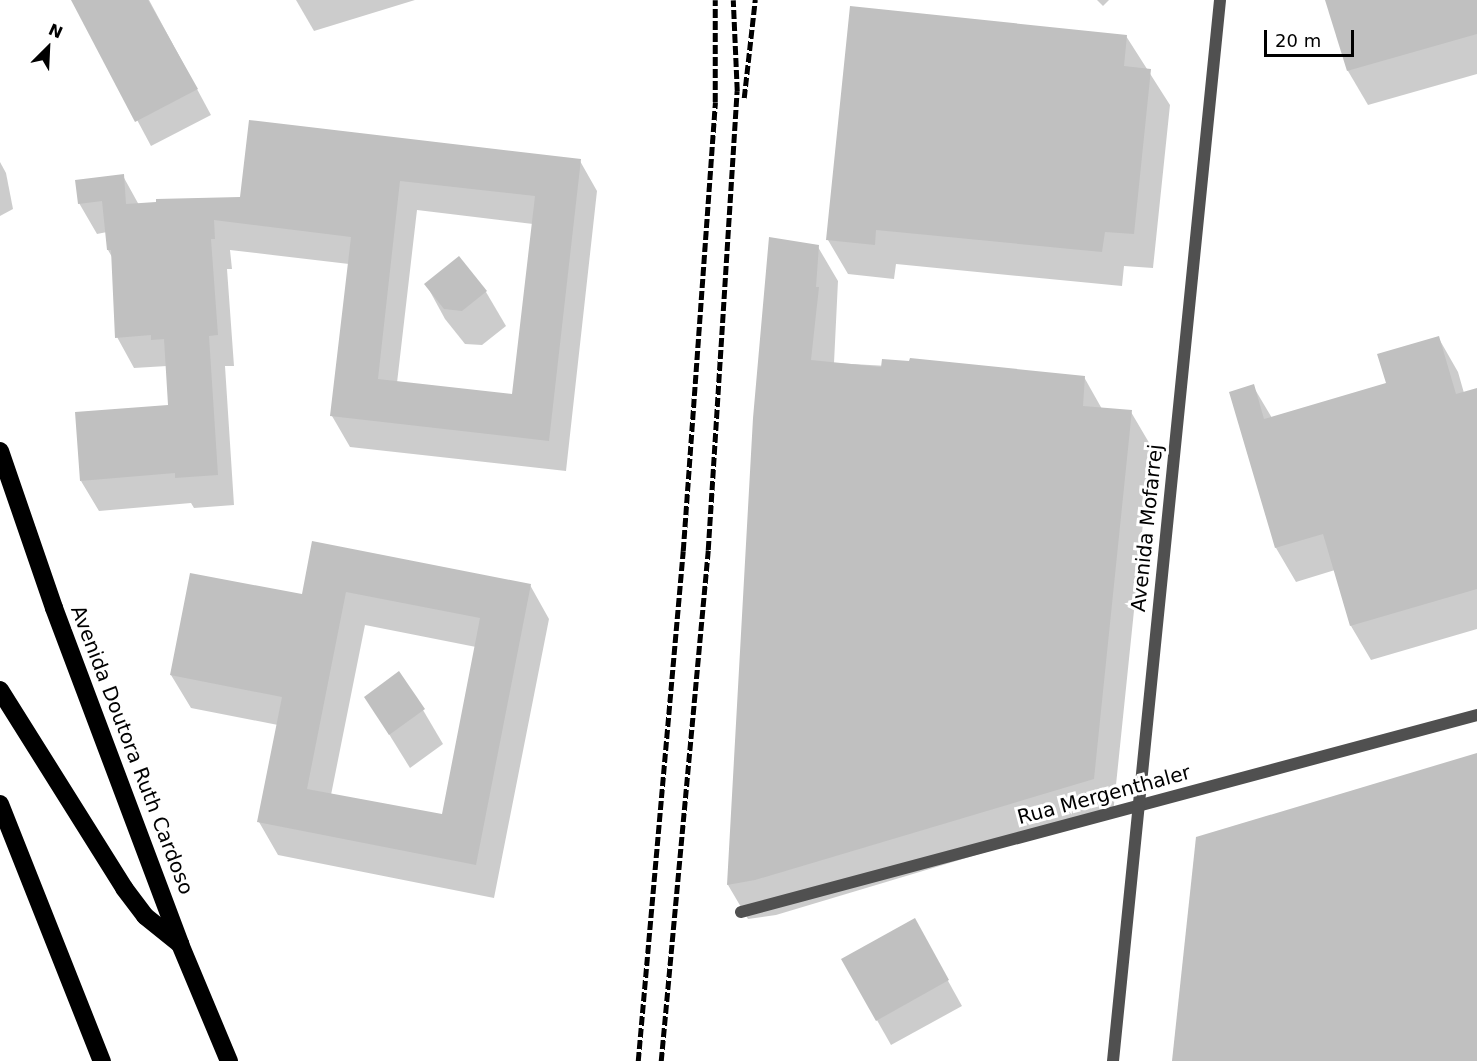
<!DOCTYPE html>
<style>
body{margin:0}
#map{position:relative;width:1477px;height:1061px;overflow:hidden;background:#fff;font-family:"DejaVu Sans",sans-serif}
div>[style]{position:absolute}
.shadow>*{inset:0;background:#0003}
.building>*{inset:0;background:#c0c0c0}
.street>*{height:12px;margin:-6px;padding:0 6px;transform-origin:6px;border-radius:6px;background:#505050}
.highway>*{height:18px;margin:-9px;padding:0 9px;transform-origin:9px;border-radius:9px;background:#000}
.rail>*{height:4.5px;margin-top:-2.25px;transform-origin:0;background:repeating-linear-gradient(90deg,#000 0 9px,transparent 0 12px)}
span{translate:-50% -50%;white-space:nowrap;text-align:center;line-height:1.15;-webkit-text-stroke:6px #fff;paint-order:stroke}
.street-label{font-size:20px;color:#000}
.north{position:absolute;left:18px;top:18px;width:60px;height:60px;-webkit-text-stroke:4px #fff;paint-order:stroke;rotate:24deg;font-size:16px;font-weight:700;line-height:24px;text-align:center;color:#000}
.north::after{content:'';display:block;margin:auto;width:21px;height:27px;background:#000;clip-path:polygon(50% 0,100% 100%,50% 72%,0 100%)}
.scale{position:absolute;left:1264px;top:30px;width:90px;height:27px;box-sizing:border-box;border:3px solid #000;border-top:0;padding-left:8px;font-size:18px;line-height:21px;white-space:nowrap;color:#000;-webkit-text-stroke:4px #fff;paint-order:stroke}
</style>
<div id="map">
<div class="shadow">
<i style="clip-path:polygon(73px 0,149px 0,211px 115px,151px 146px)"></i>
<i style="clip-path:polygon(296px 0,415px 0,314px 31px)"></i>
<i style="clip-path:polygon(1097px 0,1109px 0,1103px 6px)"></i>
<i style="clip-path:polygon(1327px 0,1477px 0,1477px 74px,1368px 105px,1348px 71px)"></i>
<i style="clip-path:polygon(1126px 36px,1170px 105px,1153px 268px,1124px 266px,1122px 286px,896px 264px,894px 279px,848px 274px,828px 240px)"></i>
<i style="clip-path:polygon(evenodd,580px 161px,597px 191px,566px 471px,350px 447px,332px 416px,349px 264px,230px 250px,232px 269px,227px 269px,234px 366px,225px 366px,234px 505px,194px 508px,191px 503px,99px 511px,81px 481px,170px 406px,167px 366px,134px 368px,117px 337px,112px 257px,108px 250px,107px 232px,97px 234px,79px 203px,123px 176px,139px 205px,241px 198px,580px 161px,417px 210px,533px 224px,513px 396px,397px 383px,417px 210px)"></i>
<i style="clip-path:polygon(0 162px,6px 173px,13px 209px,0 216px)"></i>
<i style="clip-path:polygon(818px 247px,838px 281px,834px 363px,1084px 377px,1102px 409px,1131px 412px,1151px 446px,1113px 814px,776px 915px,748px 919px,728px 885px,755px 418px)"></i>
<i style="clip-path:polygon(426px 284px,486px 292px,506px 326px,482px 345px,465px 344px,445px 319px)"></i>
<i style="clip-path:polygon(1438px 337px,1458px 372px,1464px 393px,1477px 390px,1477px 629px,1371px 660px,1351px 626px,1335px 570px,1296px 582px,1276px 548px,1231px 393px,1253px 386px,1272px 418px,1388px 384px)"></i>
<i style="clip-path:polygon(evenodd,314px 543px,530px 585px,549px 619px,494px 898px,278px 855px,259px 822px,278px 725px,191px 708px,171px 675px,303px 596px,314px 543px,365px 625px,476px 647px,443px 816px,331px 795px,365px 625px)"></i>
<i style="clip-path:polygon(366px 697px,423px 710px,443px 744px,410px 768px)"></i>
<i style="clip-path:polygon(928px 945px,962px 1006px,891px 1045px,843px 960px)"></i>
</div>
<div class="building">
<i style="clip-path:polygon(71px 0,148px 0,198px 89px,135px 122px)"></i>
<i style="clip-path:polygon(1325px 0,1477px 0,1477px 34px,1347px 71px)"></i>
<i style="clip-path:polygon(850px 6px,1127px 35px,1124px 66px,1151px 69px,1134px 234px,1105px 232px,1102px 252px,876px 230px,875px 245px,826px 240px)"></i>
<i style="clip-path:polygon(evenodd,249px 120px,581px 159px,549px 441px,330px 416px,351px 237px,214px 220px,215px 239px,211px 239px,218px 335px,209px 336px,218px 475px,175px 478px,175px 473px,80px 481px,75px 412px,168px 405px,164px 339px,151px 340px,151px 335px,115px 338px,111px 250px,107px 250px,102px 201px,78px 204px,75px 180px,124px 174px,126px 204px,156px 202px,156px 199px,240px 197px,249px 120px,400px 181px,535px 196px,512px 394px,378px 379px,400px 181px)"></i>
<i style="clip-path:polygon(769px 237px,819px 245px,816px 287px,819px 287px,811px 360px,881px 367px,882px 359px,909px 361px,910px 358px,1085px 376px,1083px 406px,1132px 410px,1094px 779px,755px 880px,727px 885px,753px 418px)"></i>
<i style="clip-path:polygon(459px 256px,487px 291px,462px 311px,444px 309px,424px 284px)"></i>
<i style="clip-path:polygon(1439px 336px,1456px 394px,1477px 388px,1477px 589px,1350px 626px,1323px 534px,1275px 548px,1229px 392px,1254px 384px,1264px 419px,1386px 383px,1377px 354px)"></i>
<i style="clip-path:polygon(evenodd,312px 541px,531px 584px,476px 865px,257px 822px,282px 697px,170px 675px,190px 573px,302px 594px,312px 541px,346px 592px,480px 618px,442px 814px,307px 789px,346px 592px)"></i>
<i style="clip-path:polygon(399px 671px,425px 709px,389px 735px,364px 697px)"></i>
<i style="clip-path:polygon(1477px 753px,1477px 1061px,1172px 1061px,1196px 837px)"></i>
<i style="clip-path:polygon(915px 918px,949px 980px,876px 1021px,841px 959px)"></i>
</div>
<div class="street">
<i style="left:741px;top:912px;width:762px;rotate:-14.98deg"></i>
<i style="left:1113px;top:1061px;width:1066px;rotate:-84.24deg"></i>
</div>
<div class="highway">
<i style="left:0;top:451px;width:166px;rotate:71deg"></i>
<i style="left:54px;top:608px;width:359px;rotate:69.4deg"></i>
<i style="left:180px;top:944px;width:127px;rotate:67.3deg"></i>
<i style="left:0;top:690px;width:234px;rotate:57.9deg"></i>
<i style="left:124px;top:888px;width:35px;rotate:53deg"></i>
<i style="left:145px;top:916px;width:45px;rotate:38.7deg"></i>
<i style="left:0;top:804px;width:277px;rotate:68.4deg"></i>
</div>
<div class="rail">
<i style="left:744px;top:98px;width:99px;rotate:-83.6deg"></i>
<i style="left:638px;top:1061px;width:512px;rotate:-84.96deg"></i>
<i style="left:683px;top:551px;width:450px;rotate:-85.9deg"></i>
<i style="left:715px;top:102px;width:102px;rotate:-90deg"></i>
<i style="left:661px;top:1061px;width:513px;rotate:-84.74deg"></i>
<i style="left:708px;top:550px;width:460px;rotate:-86.4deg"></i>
<i style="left:737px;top:91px;width:91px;rotate:-92.5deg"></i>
</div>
<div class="street-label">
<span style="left:1147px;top:528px;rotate:-84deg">Avenida Mofarrej</span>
<span style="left:132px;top:750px;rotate:69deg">Avenida Doutora Ruth Cardoso</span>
<span style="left:1104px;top:795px;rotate:-15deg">Rua Mergenthaler</span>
</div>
<div class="north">N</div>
<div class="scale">20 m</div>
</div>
